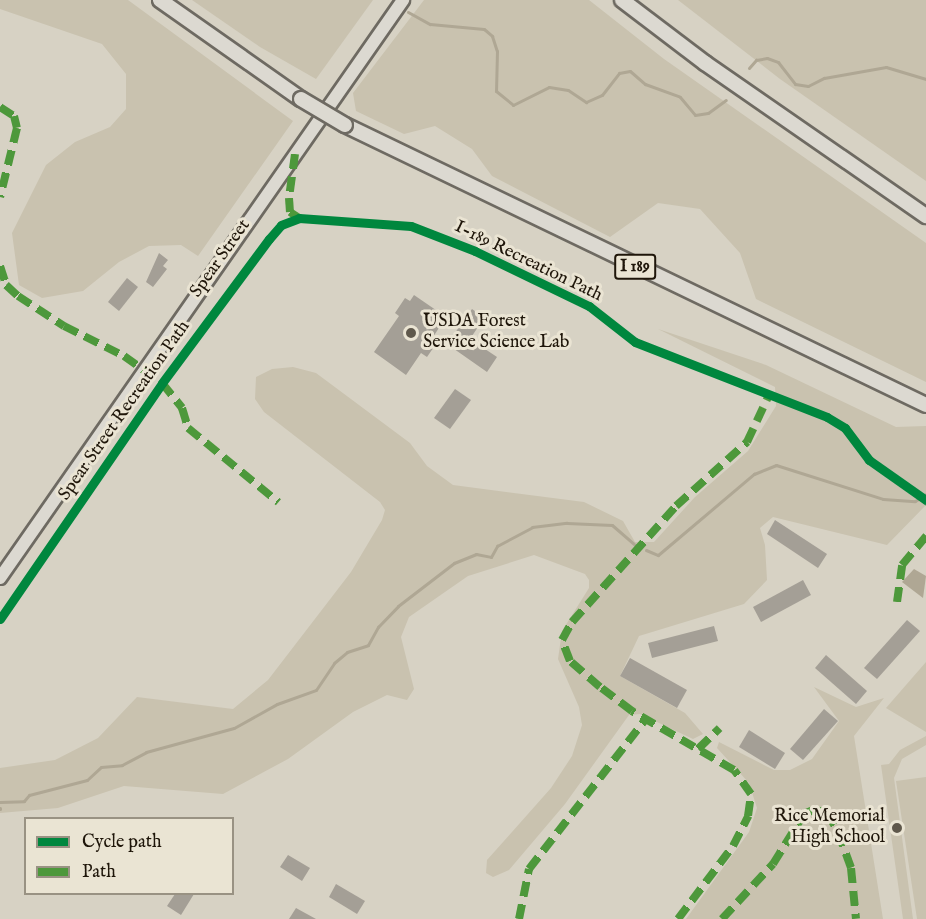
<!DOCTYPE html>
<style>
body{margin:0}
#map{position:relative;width:926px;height:919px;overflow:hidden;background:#d7d2c4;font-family:"IM FELL English",serif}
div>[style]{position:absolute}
.green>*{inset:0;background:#c9c2af}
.water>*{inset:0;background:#afa794}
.stream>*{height:3px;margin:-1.5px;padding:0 1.5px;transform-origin:1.5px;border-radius:1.5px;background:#afa794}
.building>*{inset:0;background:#a49f96}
.roads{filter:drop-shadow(2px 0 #6e6a62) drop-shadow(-2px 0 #6e6a62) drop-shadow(0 2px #6e6a62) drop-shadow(0 -2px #6e6a62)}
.major>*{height:12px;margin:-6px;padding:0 6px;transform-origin:6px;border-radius:6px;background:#dcd9d1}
.highway>*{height:14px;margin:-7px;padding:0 7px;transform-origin:7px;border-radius:7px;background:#dcd9d1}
.bridges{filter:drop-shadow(2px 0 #6e6a62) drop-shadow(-2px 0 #6e6a62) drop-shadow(0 2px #6e6a62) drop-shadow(0 -2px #6e6a62)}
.highway-bridge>*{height:14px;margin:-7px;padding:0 7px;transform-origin:7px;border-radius:7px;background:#dcd9d1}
.quiet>*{height:8px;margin-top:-4px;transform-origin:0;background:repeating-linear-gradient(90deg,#4d983b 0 15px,transparent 0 23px)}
.cycleway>*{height:9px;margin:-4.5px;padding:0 4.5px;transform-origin:4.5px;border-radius:4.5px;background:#00873e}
.dots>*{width:16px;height:16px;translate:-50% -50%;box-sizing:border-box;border:3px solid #eae4d3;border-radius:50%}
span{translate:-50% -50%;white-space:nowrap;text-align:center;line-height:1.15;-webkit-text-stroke:6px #eae4d3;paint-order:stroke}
.shield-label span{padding:2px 4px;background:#eae4d3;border:2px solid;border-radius:4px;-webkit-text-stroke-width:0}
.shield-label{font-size:16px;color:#1f160a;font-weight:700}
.street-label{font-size:18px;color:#1f160a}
.poi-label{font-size:18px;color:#1f160a}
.left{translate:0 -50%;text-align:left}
.right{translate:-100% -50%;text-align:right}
.legend{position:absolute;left:24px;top:817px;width:210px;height:78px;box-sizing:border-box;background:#eae4d3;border:2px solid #999283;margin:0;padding:8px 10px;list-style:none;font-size:18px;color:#1f160a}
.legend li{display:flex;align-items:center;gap:12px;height:30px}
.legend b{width:30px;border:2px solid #999283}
</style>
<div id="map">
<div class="green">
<i style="clip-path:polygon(0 0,128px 0,293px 121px,198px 256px,181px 245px,149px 246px,119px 262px,83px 291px,42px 298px,19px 285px,12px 233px,46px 165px,75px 142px,110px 127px,126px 109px,126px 74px,102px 44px,0 9px)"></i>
<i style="clip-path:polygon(192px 0,373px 0,316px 79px,260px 47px)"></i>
<i style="clip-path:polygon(424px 0,589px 0,664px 59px,926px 243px,926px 382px,756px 299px,740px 253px,700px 209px,658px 203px,610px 237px,492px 176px,472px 149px,435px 126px,404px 134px,356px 111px,353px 93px)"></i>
<i style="clip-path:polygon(678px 0,926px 0,926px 181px,780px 79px)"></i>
<i style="clip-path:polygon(658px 329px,766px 365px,896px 427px,926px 426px,926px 505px,887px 545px,773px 517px,760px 528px,765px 545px,767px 580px,744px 604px,639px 636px,620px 676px,685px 713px,703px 734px,693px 739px,640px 714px,629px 715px,565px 804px,509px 870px,493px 877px,486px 873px,487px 860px,551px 788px,572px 756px,582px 725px,579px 707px,558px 659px,562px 631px,589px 588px,589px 580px,585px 574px,534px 555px,468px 576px,409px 617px,401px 637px,414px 689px,407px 700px,387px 695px,353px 712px,288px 759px,223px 794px,124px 786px,58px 808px,0 813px,0 768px,55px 760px,98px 738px,137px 697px,233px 709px,268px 680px,351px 572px,382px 520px,385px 510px,380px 502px,264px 412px,255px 399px,256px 377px,272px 369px,293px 367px,316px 373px,410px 443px,427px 466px,453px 485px,584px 502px,623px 521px,635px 542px,654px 542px,695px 497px,748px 451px,776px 406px,775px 387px)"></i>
<i style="clip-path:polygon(926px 662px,926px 732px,886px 708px)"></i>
<i style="clip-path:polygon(814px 687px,856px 707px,884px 698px,854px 736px,883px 919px,686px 919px,749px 832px,757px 808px,749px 783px,717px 748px,719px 742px,774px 770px,790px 770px,812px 759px,839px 721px)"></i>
<i style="clip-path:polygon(926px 736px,926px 745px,902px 759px,894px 778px,913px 919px,903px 919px,881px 765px,889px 764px,900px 750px)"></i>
<i style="clip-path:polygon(926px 777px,926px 919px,917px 919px,896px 781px)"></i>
</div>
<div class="water">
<i style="clip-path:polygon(914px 569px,926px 576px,923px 598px,902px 582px)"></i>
</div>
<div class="stream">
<i style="left:408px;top:12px;width:25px;rotate:29deg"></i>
<i style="left:430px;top:24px;width:54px;rotate:5.3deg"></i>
<i style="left:484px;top:29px;width:11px;rotate:41deg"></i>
<i style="left:492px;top:36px;width:16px;rotate:72deg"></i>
<i style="left:497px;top:51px;width:40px;rotate:91.4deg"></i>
<i style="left:496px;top:91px;width:22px;rotate:39deg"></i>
<i style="left:513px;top:105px;width:40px;rotate:-26.6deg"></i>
<i style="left:549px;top:87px;width:19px;rotate:9deg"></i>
<i style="left:568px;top:90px;width:22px;rotate:34deg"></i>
<i style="left:586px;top:102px;width:17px;rotate:-24deg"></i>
<i style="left:602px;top:95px;width:28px;rotate:-52deg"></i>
<i style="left:619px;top:73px;width:11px;rotate:-10deg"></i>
<i style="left:630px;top:71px;width:20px;rotate:41deg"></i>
<i style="left:645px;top:84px;width:37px;rotate:20deg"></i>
<i style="left:680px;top:97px;width:23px;rotate:50deg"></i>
<i style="left:695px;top:115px;width:13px;rotate:-9deg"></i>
<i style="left:708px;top:113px;width:22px;rotate:-36deg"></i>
<i style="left:749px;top:68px;width:11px;rotate:-49deg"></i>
<i style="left:756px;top:60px;width:11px;rotate:-10deg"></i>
<i style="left:767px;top:58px;width:12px;rotate:20deg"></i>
<i style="left:778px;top:62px;width:28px;rotate:52deg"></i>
<i style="left:795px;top:84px;width:13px;rotate:9deg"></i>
<i style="left:808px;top:86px;width:18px;rotate:-27deg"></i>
<i style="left:824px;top:78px;width:63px;rotate:-10.1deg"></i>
<i style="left:886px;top:67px;width:42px;rotate:16.7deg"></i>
<i style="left:646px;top:550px;width:13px;rotate:23deg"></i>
<i style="left:658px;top:555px;width:126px;rotate:-40.2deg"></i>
<i style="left:754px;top:474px;width:24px;rotate:-22deg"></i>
<i style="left:776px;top:465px;width:112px;rotate:17.6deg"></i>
<i style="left:883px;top:499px;width:32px;rotate:4deg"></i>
<i style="left:915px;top:501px;width:13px;rotate:-32deg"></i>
<i style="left:0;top:802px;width:24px;rotate:-2deg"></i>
<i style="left:24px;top:801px;width:8px;rotate:-50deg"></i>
<i style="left:29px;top:795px;width:60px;rotate:-14.5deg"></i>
<i style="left:87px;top:780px;width:19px;rotate:-43deg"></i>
<i style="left:101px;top:767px;width:21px;rotate:-5deg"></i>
<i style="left:122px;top:765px;width:27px;rotate:-28deg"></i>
<i style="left:146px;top:752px;width:91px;rotate:-15.3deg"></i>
<i style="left:234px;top:728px;width:49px;rotate:-29.2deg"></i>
<i style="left:277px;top:704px;width:41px;rotate:-19.7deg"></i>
<i style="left:316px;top:690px;width:32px;rotate:-56deg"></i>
<i style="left:334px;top:663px;width:17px;rotate:-40deg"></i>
<i style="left:347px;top:652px;width:22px;rotate:-18deg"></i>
<i style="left:368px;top:645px;width:21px;rotate:-61deg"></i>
<i style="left:378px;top:627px;width:29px;rotate:-46deg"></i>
<i style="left:398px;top:606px;width:71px;rotate:-37.5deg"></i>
<i style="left:454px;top:563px;width:24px;rotate:-22deg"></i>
<i style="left:476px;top:554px;width:15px;rotate:11deg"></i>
<i style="left:491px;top:557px;width:13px;rotate:-61deg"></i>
<i style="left:497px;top:546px;width:40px;rotate:-28deg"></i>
<i style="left:532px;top:527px;width:35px;rotate:-7deg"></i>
<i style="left:567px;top:523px;width:45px;rotate:2.5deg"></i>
<i style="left:612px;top:525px;width:33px;rotate:41deg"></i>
<i style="left:0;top:808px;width:1px;rotate:90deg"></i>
</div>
<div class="building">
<i style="clip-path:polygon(159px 253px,168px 260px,163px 266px,167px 269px,153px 287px,146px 282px)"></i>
<i style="clip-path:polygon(127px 278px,138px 287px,119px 311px,108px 302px)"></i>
<i style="clip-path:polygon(414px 295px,446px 317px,433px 337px,438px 341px,427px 357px,421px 353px,406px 375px,374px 352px,399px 316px,395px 313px,405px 298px,410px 301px)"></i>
<i style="clip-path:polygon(472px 309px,484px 318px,470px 339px,497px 357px,487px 372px,447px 344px)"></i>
<i style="clip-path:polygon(455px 389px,471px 400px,450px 429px,434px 418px)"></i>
<i style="clip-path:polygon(775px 520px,827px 554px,818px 568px,767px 534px)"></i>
<i style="clip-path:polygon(803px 580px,811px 595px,761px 622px,753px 607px)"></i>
<i style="clip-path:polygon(907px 620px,920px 631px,877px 679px,864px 668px)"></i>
<i style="clip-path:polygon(714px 626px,718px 641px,652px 658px,648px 643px)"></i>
<i style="clip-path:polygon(826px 655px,867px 691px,856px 704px,815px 668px)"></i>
<i style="clip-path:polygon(630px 658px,687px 690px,677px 708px,620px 676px)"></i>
<i style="clip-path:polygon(824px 709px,838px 721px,803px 760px,790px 749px)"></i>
<i style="clip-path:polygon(749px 730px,785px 753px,775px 769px,739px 747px)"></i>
<i style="clip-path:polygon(288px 855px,310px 868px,302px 881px,280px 867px)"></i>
<i style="clip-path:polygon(336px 884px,365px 901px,357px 914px,329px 897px)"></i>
<i style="clip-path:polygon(175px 894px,194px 894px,181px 915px,167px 906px)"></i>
<i style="clip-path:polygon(296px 908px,316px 919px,289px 919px)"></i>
</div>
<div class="roads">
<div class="major">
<i style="left:0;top:578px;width:705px;rotate:-55.11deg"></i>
</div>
<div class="highway">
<i style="left:160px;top:0;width:172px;rotate:35.1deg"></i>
<i style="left:622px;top:0;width:104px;rotate:37.2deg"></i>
<i style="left:705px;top:63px;width:269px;rotate:34.7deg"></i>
<i style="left:345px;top:125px;width:645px;rotate:25.73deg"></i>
</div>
</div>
<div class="bridges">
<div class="highway-bridge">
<i style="left:301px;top:99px;width:51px;rotate:30.6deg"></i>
</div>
</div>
<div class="quiet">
<i style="left:0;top:107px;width:17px;rotate:33deg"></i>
<i style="left:14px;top:116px;width:12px;rotate:76deg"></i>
<i style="left:17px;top:128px;width:71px;rotate:103.8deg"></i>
<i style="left:295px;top:154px;width:44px;rotate:97.8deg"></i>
<i style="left:289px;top:198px;width:14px;rotate:86deg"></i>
<i style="left:290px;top:212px;width:11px;rotate:34deg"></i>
<i style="left:0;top:266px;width:20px;rotate:72deg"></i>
<i style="left:6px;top:285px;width:16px;rotate:43deg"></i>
<i style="left:18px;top:296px;width:55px;rotate:33.1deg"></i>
<i style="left:64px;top:326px;width:67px;rotate:26.6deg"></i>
<i style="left:124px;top:356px;width:47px;rotate:35.4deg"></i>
<i style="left:162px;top:383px;width:32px;rotate:51deg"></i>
<i style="left:182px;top:408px;width:21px;rotate:73deg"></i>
<i style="left:188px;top:428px;width:117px;rotate:39.4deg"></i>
<i style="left:897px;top:602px;width:37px;rotate:-82deg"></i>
<i style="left:902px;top:565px;width:38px;rotate:-50deg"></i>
<i style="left:698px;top:749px;width:30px;rotate:-44deg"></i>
<i style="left:519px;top:919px;width:51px;rotate:-78.7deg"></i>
<i style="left:529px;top:869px;width:189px;rotate:-52.1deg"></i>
<i style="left:678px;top:919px;width:91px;rotate:-53deg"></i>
<i style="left:733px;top:846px;width:34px;rotate:-63deg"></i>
<i style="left:748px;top:816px;width:22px;rotate:-82deg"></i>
<i style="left:751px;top:794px;width:29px;rotate:-125deg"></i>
<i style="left:734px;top:770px;width:118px;rotate:-150deg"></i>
<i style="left:632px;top:711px;width:40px;rotate:-143deg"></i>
<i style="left:600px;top:687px;width:40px;rotate:-139deg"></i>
<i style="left:570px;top:661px;width:22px;rotate:-111deg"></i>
<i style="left:562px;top:640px;width:21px;rotate:-61deg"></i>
<i style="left:572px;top:622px;width:156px;rotate:-48.1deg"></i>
<i style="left:676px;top:506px;width:96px;rotate:-42deg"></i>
<i style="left:747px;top:442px;width:54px;rotate:-64.9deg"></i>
<i style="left:722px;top:919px;width:75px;rotate:-47.2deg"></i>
<i style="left:773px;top:864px;width:59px;rotate:-58.2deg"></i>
<i style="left:804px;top:814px;width:10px;rotate:-24deg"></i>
<i style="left:813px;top:810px;width:14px;rotate:8deg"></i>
<i style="left:827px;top:812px;width:23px;rotate:61deg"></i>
<i style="left:838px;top:832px;width:38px;rotate:70deg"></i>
<i style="left:851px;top:868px;width:51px;rotate:84.4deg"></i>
</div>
<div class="cycleway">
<i style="left:0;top:619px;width:286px;rotate:-55.5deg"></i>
<i style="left:162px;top:383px;width:179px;rotate:-53.4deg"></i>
<i style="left:269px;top:239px;width:18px;rotate:-49deg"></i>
<i style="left:281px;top:225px;width:19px;rotate:-21deg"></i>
<i style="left:299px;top:218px;width:112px;rotate:4.1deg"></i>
<i style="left:411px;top:226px;width:69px;rotate:21.3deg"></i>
<i style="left:475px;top:251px;width:127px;rotate:25.8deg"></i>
<i style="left:589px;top:306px;width:58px;rotate:38deg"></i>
<i style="left:635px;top:342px;width:206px;rotate:21.3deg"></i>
<i style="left:827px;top:417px;width:21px;rotate:31deg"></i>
<i style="left:845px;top:428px;width:40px;rotate:53deg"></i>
<i style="left:869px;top:460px;width:70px;rotate:35.1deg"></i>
</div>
<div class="dots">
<i style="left:411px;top:333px;background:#5f584b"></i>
<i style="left:897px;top:828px;background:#5f584b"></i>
</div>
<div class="shield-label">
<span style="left:635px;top:267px">I 189</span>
</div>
<div class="street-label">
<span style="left:221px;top:259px;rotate:-55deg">Spear Street</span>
<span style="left:528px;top:262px;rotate:26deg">I-189 Recreation Path</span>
<span style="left:125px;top:411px;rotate:-55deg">Spear Street Recreation Path</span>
</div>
<div class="poi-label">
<span class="left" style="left:423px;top:333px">USDA Forest<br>Service Science Lab</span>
<span class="right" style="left:885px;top:828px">Rice Memorial<br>High School</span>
</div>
<ul class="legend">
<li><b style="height:8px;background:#00873e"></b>Cycle path</li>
<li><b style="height:8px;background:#4d983b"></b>Path</li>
</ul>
</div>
